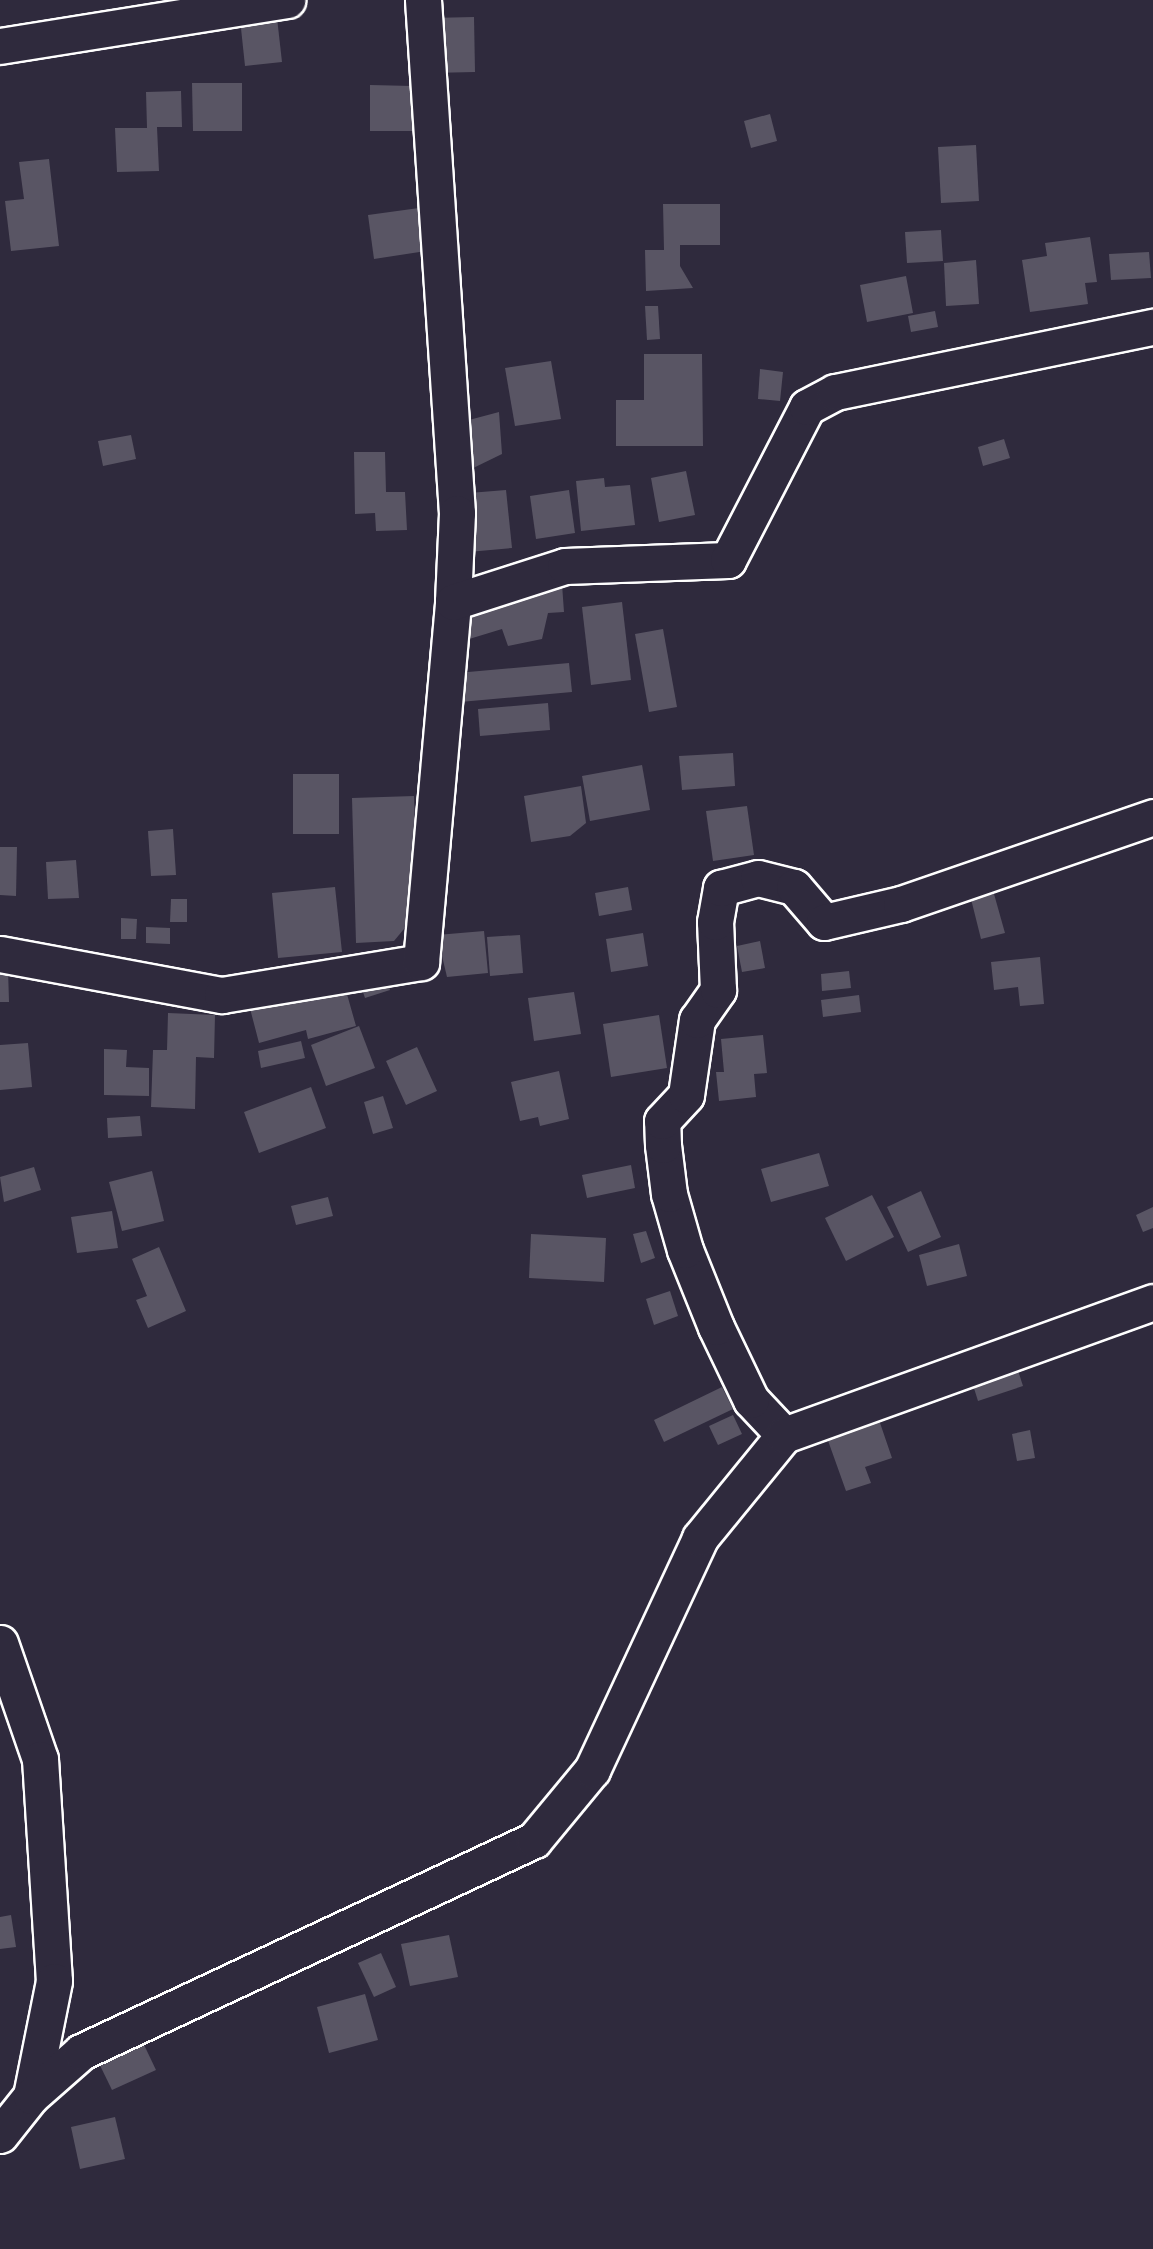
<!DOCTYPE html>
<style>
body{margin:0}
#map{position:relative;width:1153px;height:2249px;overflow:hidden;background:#2f2a3d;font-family:Mali,sans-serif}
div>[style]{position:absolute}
.building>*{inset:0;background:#595564}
.roads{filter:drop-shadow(2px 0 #fff) drop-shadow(-2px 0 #fff) drop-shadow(0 2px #fff) drop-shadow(0 -2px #fff)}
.street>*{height:35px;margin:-17.5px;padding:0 17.5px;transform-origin:17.5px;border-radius:17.5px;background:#2f2a3d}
span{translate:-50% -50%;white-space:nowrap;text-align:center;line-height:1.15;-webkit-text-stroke:9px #2f2a3d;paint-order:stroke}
</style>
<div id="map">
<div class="building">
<i style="clip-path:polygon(238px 0,275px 0,282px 62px,245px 66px)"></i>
<i style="clip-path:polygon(474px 17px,475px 72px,431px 73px,430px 18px)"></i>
<i style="clip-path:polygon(192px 83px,242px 83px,242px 131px,193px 131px)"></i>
<i style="clip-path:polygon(370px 85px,413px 86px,413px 131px,370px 131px)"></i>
<i style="clip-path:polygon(181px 91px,182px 127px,157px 127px,159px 171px,117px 172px,115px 128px,147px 128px,146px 92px)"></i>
<i style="clip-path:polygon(770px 114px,777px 141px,751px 148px,744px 121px)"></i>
<i style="clip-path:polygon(976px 145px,979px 201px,941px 203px,938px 147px)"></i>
<i style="clip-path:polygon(49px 159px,59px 246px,11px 251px,5px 201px,24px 199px,19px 162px)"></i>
<i style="clip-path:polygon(663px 204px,720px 204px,720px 245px,680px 245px,680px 266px,693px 288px,646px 291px,645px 250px,664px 250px)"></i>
<i style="clip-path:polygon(419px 208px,426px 251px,374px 259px,368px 215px)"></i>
<i style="clip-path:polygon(941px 230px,943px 261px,907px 263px,905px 232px)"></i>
<i style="clip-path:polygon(1090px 237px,1097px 282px,1085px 283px,1088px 304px,1030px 312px,1022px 260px,1047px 256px,1045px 243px)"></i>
<i style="clip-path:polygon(1149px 252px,1151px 278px,1111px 280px,1109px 254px)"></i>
<i style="clip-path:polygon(976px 260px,979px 304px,946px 306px,944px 263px)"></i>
<i style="clip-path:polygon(906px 276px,913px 313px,867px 322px,860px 285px)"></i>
<i style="clip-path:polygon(645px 306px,658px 306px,660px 339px,647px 340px)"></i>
<i style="clip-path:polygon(935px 311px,938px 327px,911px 332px,908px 316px)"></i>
<i style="clip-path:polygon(644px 354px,702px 354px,703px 446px,616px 446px,616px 400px,644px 400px)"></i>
<i style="clip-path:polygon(551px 361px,561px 419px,515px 426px,505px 368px)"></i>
<i style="clip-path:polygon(760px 369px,783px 372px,780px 401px,758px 399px)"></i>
<i style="clip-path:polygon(499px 412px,502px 454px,463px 473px,454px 424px)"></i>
<i style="clip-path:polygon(131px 435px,136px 459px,103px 466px,98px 441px)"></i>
<i style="clip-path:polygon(1004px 439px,1010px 458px,983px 466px,978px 447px)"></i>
<i style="clip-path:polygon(354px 452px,385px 452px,386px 492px,405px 492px,407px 530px,376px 531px,375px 513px,355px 514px)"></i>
<i style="clip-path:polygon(686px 471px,695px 515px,659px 522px,651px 478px)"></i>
<i style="clip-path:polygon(604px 478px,605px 487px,630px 485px,635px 525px,581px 531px,576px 481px)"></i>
<i style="clip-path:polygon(506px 490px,512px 548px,457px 553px,469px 493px)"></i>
<i style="clip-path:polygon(569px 490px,575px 533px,536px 539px,530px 496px)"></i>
<i style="clip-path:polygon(561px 570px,564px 612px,548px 613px,542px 639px,508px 646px,502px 629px,443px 647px,439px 621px)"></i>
<i style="clip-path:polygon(622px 602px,631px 680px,591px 685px,582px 607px)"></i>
<i style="clip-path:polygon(663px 629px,677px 707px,649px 712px,635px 634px)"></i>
<i style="clip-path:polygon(569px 663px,572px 692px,460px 702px,457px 673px)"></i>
<i style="clip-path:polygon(548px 703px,550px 730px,480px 736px,478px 709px)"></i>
<i style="clip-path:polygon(733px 753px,735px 786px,682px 790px,679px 756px)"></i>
<i style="clip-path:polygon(642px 765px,650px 810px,590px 821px,582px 776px)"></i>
<i style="clip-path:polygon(293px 774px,339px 774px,339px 834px,293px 834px)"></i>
<i style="clip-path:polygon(581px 786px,586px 823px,570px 836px,531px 842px,524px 796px)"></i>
<i style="clip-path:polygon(414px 796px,418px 912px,394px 941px,356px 943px,352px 798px)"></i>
<i style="clip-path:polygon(747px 806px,754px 855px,713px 861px,706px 811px)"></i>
<i style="clip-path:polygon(173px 829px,176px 875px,151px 876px,148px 831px)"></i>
<i style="clip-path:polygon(0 847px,17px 847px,16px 896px,0 895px)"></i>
<i style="clip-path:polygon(76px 860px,79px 898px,48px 899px,46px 862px)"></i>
<i style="clip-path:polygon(335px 887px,342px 952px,278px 958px,272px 893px)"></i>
<i style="clip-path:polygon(628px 887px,632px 910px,599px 916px,595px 893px)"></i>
<i style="clip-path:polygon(994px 894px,1005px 933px,981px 939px,971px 899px)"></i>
<i style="clip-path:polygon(171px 899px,187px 899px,187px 922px,170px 922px)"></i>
<i style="clip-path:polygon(121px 918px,137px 919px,136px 939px,121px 939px)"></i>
<i style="clip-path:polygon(146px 927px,170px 928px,170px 944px,146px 943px)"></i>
<i style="clip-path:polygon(484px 931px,488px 973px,447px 977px,437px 935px)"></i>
<i style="clip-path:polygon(643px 933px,648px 966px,611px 972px,606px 939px)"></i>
<i style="clip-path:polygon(520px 935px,523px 973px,490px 976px,487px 937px)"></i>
<i style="clip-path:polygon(760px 941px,765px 968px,742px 972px,737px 946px)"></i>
<i style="clip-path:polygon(1040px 957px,1044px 1004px,1020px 1006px,1018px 987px,994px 990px,991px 962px)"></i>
<i style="clip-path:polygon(384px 969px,390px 990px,365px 998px,358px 977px)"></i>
<i style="clip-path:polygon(8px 970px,9px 1002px,0 1002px,0 971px)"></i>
<i style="clip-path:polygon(849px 971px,851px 988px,822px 991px,821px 974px)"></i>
<i style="clip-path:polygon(341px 973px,356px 1026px,308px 1039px,306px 1030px,259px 1043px,247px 997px)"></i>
<i style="clip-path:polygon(574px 992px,581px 1034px,534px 1041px,528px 998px)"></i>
<i style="clip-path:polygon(859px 995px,861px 1012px,823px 1017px,821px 1000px)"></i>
<i style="clip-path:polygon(168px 1013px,215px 1015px,214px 1058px,196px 1057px,195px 1109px,151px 1107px,153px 1050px,167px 1050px)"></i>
<i style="clip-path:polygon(659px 1015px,667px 1068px,611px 1077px,603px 1024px)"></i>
<i style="clip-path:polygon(359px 1026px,375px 1068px,326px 1086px,311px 1045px)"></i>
<i style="clip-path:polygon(763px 1035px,767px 1073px,754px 1074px,756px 1097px,719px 1101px,716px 1072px,724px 1072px,721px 1039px)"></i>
<i style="clip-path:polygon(301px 1041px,305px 1058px,261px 1068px,258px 1051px)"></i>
<i style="clip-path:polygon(28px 1043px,32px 1087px,0 1090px,0 1045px)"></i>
<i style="clip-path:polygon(417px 1047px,437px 1091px,406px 1105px,386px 1061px)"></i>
<i style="clip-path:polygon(104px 1049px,127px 1050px,126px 1067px,149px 1068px,149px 1096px,104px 1095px)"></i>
<i style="clip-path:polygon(559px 1071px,569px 1119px,540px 1126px,538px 1117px,520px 1121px,511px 1082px)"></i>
<i style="clip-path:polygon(311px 1087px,326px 1128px,259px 1153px,244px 1112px)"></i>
<i style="clip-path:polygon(383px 1096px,393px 1128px,373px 1134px,364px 1102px)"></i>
<i style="clip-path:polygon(140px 1116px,142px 1136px,108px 1138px,107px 1118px)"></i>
<i style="clip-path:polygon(819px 1153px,829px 1186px,771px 1202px,761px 1169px)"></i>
<i style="clip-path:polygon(631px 1165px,635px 1188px,587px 1198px,582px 1175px)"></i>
<i style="clip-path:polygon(34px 1167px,41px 1190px,4px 1202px,0 1177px)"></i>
<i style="clip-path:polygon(152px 1171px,164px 1221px,122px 1231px,109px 1182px)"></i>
<i style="clip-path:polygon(921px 1191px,941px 1237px,908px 1252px,887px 1207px)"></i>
<i style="clip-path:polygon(872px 1195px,894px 1237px,846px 1261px,825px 1218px)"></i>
<i style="clip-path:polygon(328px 1197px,333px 1216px,296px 1225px,291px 1206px)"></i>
<i style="clip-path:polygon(1153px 1207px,1153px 1228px,1143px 1232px,1136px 1215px)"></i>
<i style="clip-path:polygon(112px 1211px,118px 1248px,77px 1253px,71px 1217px)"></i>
<i style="clip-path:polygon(646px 1231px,655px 1258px,641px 1263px,633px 1234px)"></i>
<i style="clip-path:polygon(531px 1234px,606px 1238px,604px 1282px,529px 1278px)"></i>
<i style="clip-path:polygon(959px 1244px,967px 1276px,927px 1286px,919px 1255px)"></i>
<i style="clip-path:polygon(159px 1247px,186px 1311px,148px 1328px,136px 1300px,147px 1296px,132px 1259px)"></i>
<i style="clip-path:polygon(670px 1291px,678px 1316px,654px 1325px,646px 1299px)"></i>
<i style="clip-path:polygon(1013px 1355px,1023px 1386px,978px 1401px,968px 1369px)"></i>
<i style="clip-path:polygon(722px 1387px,733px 1409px,664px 1442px,654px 1420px)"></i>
<i style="clip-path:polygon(733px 1415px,742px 1434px,718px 1445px,709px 1426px)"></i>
<i style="clip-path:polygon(878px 1417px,892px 1458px,865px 1467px,871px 1483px,846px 1491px,826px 1435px)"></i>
<i style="clip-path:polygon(1030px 1430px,1035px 1458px,1017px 1461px,1012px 1434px)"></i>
<i style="clip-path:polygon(11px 1915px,16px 1947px,0 1949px,0 1917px)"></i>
<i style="clip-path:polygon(449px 1935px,458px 1977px,410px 1986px,401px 1944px)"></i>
<i style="clip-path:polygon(381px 1953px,396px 1987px,374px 1997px,358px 1963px)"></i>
<i style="clip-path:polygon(365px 1994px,378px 2040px,329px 2053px,317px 2007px)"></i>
<i style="clip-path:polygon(136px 2028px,156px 2070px,112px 2090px,92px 2049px)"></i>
<i style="clip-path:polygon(115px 2117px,125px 2159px,80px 2169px,71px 2127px)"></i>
</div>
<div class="roads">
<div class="street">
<i style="left:423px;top:0;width:514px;rotate:86.21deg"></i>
<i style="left:457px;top:513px;width:89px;rotate:92.6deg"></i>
<i style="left:0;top:46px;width:291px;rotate:-9.1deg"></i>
<i style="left:0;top:954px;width:226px;rotate:10.5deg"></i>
<i style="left:222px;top:995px;width:202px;rotate:-9.4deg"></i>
<i style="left:421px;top:962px;width:361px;rotate:-84.9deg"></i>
<i style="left:453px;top:602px;width:118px;rotate:-17.8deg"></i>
<i style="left:565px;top:566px;width:163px;rotate:-2.1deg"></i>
<i style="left:728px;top:560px;width:172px;rotate:-62.7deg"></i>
<i style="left:807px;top:407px;width:32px;rotate:-28deg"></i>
<i style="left:835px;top:392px;width:325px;rotate:-11.6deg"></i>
<i style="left:784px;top:1435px;width:48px;rotate:-133.3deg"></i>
<i style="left:751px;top:1400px;width:81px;rotate:-115.6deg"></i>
<i style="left:716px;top:1327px;width:83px;rotate:-111.9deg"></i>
<i style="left:685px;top:1250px;width:58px;rotate:-105.9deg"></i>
<i style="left:669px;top:1194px;width:49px;rotate:-97deg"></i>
<i style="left:663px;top:1145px;width:24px;rotate:-92deg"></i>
<i style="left:662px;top:1121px;width:35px;rotate:-47deg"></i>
<i style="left:686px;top:1095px;width:76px;rotate:-81.7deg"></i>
<i style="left:697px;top:1020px;width:37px;rotate:-55deg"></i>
<i style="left:718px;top:990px;width:68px;rotate:-92.5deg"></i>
<i style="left:715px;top:922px;width:35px;rotate:-80deg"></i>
<i style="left:721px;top:888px;width:38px;rotate:-15deg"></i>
<i style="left:758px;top:878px;width:37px;rotate:14deg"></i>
<i style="left:794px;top:887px;width:46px;rotate:49.4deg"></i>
<i style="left:824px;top:922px;width:79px;rotate:-13.2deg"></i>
<i style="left:901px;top:904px;width:267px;rotate:-19deg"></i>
<i style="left:0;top:1643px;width:123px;rotate:71deg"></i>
<i style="left:40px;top:1759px;width:222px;rotate:86.4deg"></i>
<i style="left:54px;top:1981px;width:117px;rotate:101.3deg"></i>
<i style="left:0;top:2135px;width:50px;rotate:-51.5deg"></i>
<i style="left:31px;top:2096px;width:67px;rotate:-41.3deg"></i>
<i style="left:81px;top:2052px;width:500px;rotate:-25.08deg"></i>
<i style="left:534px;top:1840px;width:91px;rotate:-50.4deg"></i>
<i style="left:592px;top:1770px;width:256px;rotate:-65deg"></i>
<i style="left:700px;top:1538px;width:133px;rotate:-50.8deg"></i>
<i style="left:784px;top:1435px;width:392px;rotate:-19.8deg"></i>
</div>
</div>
</div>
